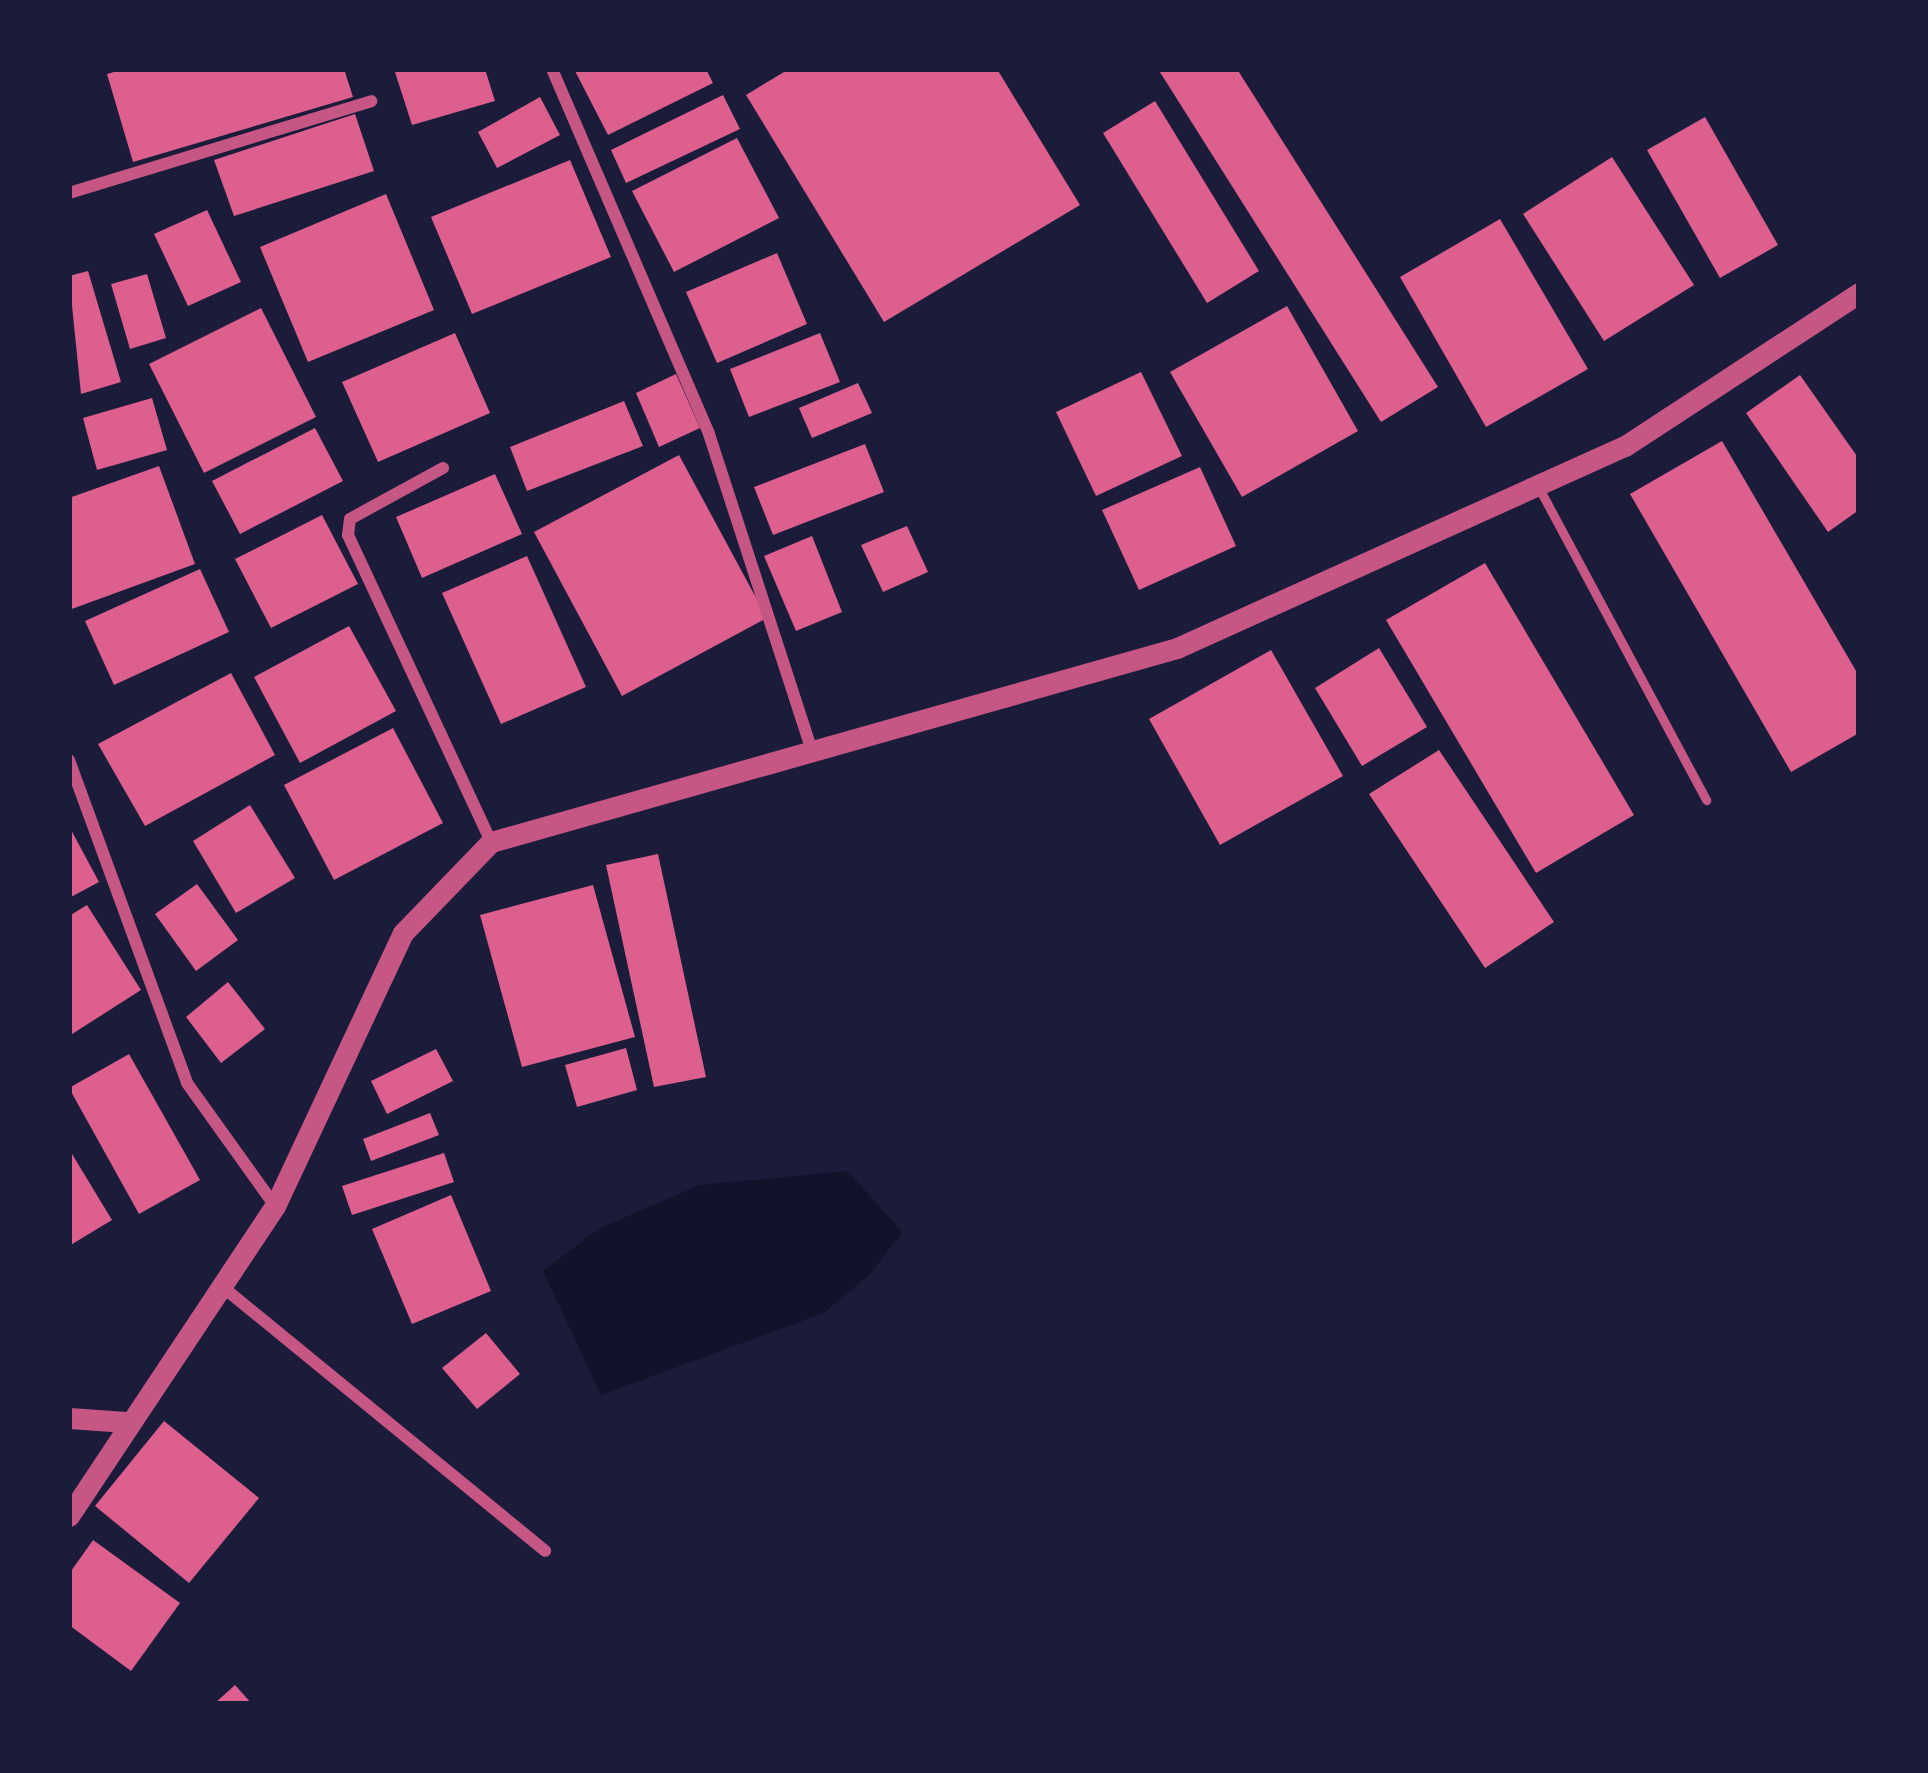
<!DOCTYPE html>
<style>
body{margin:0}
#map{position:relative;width:1928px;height:1773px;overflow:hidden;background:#1b1b3a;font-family:"Sofia Sans Condensed",sans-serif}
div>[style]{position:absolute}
.water>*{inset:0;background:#12122b}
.building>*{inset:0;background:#dd5f8e}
.service>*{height:9px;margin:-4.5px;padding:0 4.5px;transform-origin:4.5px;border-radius:4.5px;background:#c65784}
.minor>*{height:12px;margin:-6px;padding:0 6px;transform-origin:6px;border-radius:6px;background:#c65784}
.tertiary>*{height:21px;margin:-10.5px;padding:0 10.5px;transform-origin:10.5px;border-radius:10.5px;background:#c65784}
span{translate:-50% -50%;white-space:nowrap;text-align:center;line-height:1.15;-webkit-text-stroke:9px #1b1b3a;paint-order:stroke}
.frame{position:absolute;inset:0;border:72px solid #1b1b3a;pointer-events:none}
</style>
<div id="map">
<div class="water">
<i style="clip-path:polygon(848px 1171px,902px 1232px,870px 1274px,824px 1313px,601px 1395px,543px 1271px,600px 1228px,700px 1185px)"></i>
</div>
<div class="building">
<i style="clip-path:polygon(125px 69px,344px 69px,353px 97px,133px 162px,107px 74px)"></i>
<i style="clip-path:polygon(394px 69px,485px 69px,495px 101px,412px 125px)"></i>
<i style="clip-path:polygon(574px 69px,706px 69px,713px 83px,608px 135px)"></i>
<i style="clip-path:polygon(789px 69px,997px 69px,1080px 205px,884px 322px,746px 95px)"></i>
<i style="clip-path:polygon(1158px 69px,1237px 69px,1438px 387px,1381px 422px)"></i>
<i style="clip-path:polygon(723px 95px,740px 129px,626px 183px,611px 150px)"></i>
<i style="clip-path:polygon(540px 97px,560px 135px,497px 168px,478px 132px)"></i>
<i style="clip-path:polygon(1155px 101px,1259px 271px,1207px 303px,1103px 133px)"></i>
<i style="clip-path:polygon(355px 114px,374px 171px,234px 216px,214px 160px)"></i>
<i style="clip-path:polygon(1705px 117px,1778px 245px,1720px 278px,1647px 150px)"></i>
<i style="clip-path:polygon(737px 138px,779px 218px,674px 272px,632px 191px)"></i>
<i style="clip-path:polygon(1612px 157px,1694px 285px,1604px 341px,1523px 214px)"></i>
<i style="clip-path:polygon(570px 160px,611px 257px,472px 314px,431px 217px)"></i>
<i style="clip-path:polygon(386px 194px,434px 310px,308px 362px,260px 247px)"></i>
<i style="clip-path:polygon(207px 210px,241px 282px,188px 306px,154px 234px)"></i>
<i style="clip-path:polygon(1500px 219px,1588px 369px,1486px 427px,1400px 277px)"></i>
<i style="clip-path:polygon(777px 253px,807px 324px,717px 363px,686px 292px)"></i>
<i style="clip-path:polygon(88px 271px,121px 382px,81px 394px,69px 276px)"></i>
<i style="clip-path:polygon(147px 274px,166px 338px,130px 349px,111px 284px)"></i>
<i style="clip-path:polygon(1287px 306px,1358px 431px,1242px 497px,1170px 372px)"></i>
<i style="clip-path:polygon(261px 308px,316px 417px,204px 473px,149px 364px)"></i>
<i style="clip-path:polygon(455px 333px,490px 413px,378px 462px,342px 382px)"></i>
<i style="clip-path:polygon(820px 333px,840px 382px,749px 417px,730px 369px)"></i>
<i style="clip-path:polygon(1141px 372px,1182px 456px,1096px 496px,1056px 412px)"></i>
<i style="clip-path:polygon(676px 374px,700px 428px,659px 447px,636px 393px)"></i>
<i style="clip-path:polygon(1800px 375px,1859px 459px,1859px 510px,1828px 532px,1746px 413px)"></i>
<i style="clip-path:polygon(858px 383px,872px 413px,812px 438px,799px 408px)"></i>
<i style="clip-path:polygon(152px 398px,167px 450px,97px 470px,83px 418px)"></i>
<i style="clip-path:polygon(624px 401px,643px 446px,527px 491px,510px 447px)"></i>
<i style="clip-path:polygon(315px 428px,343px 481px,240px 534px,212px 481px)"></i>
<i style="clip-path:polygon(1722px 441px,1859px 676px,1859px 733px,1791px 772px,1630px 494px)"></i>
<i style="clip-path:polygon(865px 444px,884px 492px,773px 535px,754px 487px)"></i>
<i style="clip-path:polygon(679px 455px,767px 618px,622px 696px,534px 532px)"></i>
<i style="clip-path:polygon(159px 466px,195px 564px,69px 610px,69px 498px)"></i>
<i style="clip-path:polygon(1200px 467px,1236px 546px,1139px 590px,1102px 510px)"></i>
<i style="clip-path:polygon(495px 474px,522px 534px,422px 578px,396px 517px)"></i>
<i style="clip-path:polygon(322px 515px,358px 584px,271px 628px,235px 559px)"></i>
<i style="clip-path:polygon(907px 526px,928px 572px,883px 592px,861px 545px)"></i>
<i style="clip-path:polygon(812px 536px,842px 612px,796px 631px,764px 556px)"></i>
<i style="clip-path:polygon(527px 556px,586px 687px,501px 724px,442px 593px)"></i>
<i style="clip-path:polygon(1485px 563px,1634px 815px,1536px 873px,1386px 620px)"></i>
<i style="clip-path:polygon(200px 569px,229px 632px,114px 685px,85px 621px)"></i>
<i style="clip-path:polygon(349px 626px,396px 711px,300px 763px,254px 677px)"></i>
<i style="clip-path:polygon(1379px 648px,1427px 727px,1362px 766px,1315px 688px)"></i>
<i style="clip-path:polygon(1271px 650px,1343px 776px,1220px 845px,1149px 719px)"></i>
<i style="clip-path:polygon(231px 673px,275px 755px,145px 826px,98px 744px)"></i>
<i style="clip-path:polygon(393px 728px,443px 823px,334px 880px,284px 785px)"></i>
<i style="clip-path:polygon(1439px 750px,1554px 922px,1485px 968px,1369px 794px)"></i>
<i style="clip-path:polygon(250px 805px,295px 878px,236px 913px,193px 841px)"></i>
<i style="clip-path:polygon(69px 826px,99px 882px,69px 898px)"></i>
<i style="clip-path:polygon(658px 854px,706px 1077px,654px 1087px,606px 865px)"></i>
<i style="clip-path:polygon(197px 884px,238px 940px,196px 971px,155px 914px)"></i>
<i style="clip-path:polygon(593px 885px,635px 1037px,522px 1067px,480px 915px)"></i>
<i style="clip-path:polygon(87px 905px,141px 990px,69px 1036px,69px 916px)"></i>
<i style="clip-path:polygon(228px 982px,265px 1029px,221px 1063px,186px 1017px)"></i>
<i style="clip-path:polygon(626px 1048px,637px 1090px,577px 1107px,565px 1065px)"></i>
<i style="clip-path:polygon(436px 1049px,453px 1081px,387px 1114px,371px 1081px)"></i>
<i style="clip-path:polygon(129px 1054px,200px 1180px,139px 1214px,69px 1088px)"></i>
<i style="clip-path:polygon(430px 1113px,439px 1135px,371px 1161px,363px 1139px)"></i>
<i style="clip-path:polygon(69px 1149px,112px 1220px,69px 1246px)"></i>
<i style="clip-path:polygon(444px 1153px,454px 1182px,352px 1215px,342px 1186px)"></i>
<i style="clip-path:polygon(451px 1195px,491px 1291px,412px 1324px,372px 1229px)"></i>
<i style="clip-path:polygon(486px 1333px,520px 1374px,477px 1409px,442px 1368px)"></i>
<i style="clip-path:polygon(164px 1421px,259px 1498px,189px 1583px,95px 1506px)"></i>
<i style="clip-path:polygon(93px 1540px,180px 1603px,131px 1671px,69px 1625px,69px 1574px)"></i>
<i style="clip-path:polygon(235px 1685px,252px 1704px,214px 1704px)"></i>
</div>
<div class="service">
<i style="left:1540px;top:490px;width:352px;rotate:61.8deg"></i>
</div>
<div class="minor">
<i style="left:552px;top:69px;width:397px;rotate:66.7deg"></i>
<i style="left:709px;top:434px;width:333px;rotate:72deg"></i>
<i style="left:69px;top:193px;width:316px;rotate:-16.9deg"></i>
<i style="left:443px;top:468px;width:106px;rotate:151.3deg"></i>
<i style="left:350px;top:519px;width:16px;rotate:97deg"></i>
<i style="left:348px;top:535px;width:339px;rotate:65deg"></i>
<i style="left:69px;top:760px;width:344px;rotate:69.9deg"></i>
<i style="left:187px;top:1083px;width:151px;rotate:54.4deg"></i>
<i style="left:224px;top:1288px;width:415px;rotate:39.3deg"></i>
</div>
<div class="tertiary">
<i style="left:69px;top:1418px;width:57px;rotate:4deg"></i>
<i style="left:69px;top:1516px;width:372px;rotate:-56.4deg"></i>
<i style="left:275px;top:1206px;width:302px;rotate:-64.9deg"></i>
<i style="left:403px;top:933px;width:127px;rotate:-46deg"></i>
<i style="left:491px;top:842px;width:713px;rotate:-15.79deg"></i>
<i style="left:1177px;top:648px;width:491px;rotate:-24.3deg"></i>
<i style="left:1625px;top:446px;width:280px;rotate:-33.2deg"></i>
</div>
<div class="frame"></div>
</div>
